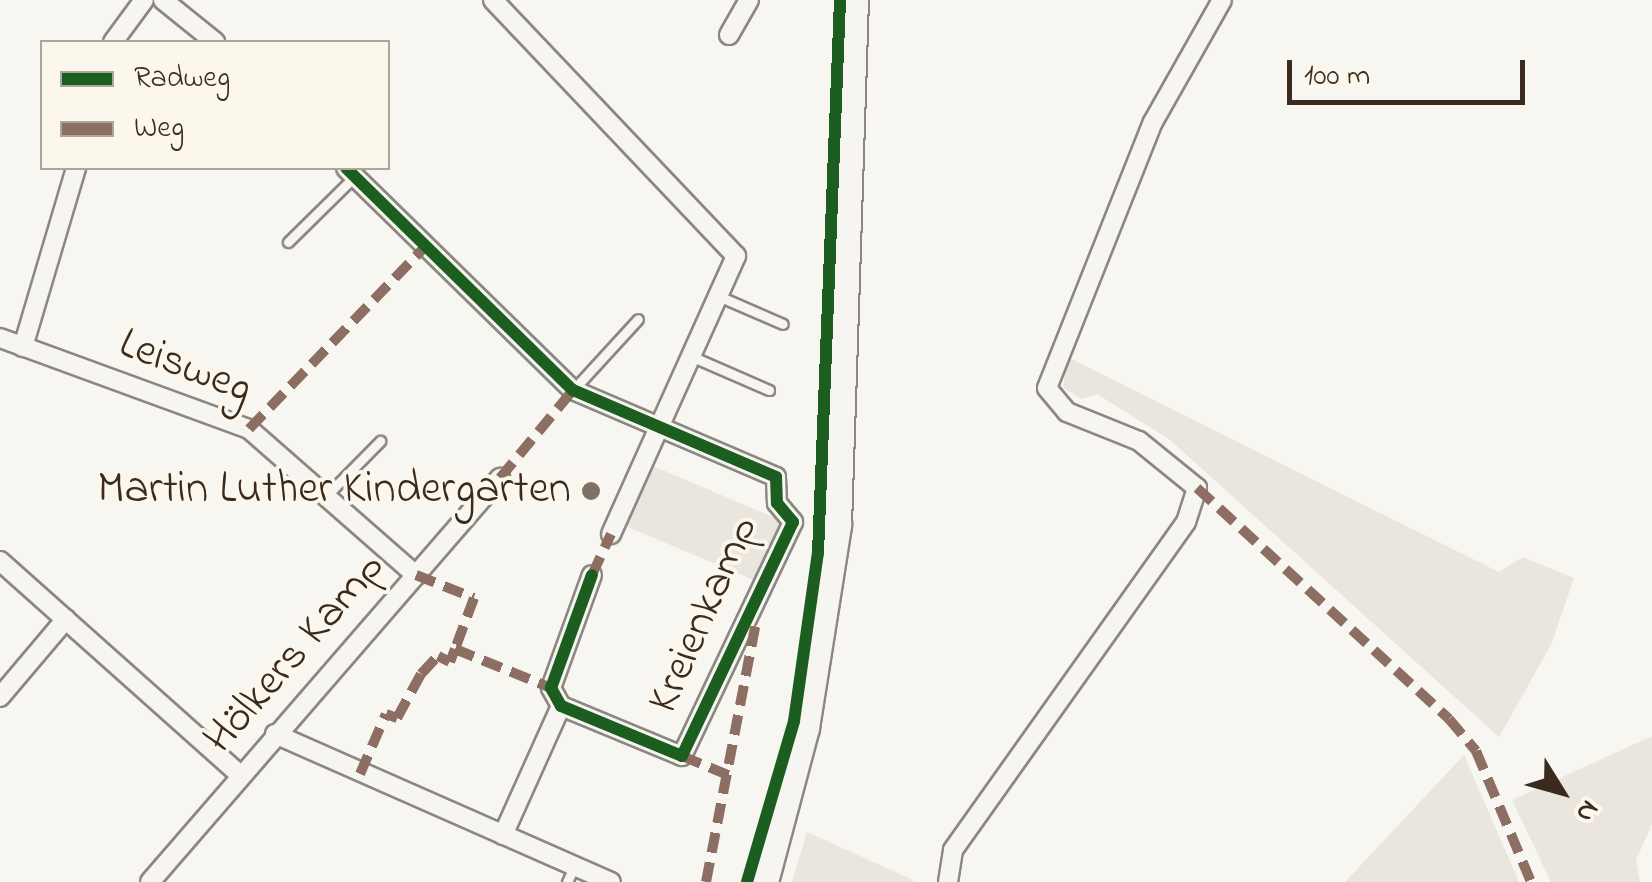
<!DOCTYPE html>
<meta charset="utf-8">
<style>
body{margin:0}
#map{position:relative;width:1652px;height:882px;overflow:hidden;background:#f8f6f0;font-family:"Indie Flower",sans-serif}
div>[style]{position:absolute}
.green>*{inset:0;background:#eae6dd}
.roads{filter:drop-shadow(2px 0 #8b8781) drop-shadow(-2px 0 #8b8781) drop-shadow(0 2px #8b8781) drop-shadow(0 -2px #8b8781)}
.service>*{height:9px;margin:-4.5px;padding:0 4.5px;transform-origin:4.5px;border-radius:4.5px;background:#f6f5f1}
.minor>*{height:18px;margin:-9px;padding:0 9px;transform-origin:9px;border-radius:9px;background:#f6f5f1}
.primary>*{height:28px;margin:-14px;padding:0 14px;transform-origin:14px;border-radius:14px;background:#f6f5f1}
.quiet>*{height:10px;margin-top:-5px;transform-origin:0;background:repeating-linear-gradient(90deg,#8d6e63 0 20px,transparent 0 30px)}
.cycleway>*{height:12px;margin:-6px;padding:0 6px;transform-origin:6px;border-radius:6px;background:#1b5e20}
.dots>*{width:28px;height:28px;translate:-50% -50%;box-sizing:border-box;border:5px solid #fbf7ec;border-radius:50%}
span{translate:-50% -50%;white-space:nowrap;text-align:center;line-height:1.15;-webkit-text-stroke:8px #fbf7ec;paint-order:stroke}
.street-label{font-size:45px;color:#3b2a1e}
.poi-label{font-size:45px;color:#3b2a1e}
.right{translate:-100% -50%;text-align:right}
.legend{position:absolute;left:40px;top:40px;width:350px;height:130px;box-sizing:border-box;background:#fbf7ec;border:2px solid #aea59a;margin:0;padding:12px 18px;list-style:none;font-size:30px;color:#3b2a1e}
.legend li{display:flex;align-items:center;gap:20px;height:50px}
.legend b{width:50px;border:2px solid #aea59a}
.north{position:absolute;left:1512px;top:742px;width:100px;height:100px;-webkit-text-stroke:8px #fbf7ec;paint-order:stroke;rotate:127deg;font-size:28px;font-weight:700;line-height:40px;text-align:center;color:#3b2a1e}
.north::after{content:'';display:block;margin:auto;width:35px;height:45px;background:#3b2a1e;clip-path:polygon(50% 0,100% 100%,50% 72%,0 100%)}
.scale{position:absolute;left:1287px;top:60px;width:238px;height:45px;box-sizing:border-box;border:5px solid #3b2a1e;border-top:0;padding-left:12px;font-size:30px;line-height:35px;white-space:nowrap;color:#3b2a1e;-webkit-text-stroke:8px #fbf7ec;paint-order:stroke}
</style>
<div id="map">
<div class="green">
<i style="clip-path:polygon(1067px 357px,1499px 572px,1523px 557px,1574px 578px,1551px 645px,1499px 737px,1170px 440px,1097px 394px,1082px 399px,1063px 388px)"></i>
<i style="clip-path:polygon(644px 462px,789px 524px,763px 584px,616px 522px)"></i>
<i style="clip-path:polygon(1652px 736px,1652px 824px,1636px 860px,1640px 882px,1551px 882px,1512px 800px)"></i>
<i style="clip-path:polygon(1464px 755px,1519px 882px,1345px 882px)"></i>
<i style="clip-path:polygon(807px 832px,911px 879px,914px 882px,792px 882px)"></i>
</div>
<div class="roads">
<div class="service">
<i style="left:288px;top:242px;width:94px;rotate:-44.6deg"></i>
<i style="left:723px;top:298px;width:65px;rotate:23.4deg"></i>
<i style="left:693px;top:357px;width:83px;rotate:23.5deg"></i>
<i style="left:573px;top:390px;width:96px;rotate:-47.5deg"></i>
<i style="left:327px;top:495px;width:76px;rotate:-45.5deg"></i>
<i style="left:567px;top:882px;width:17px;rotate:-65deg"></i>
</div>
<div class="minor">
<i style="left:163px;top:0;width:67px;rotate:38.9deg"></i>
<i style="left:493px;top:0;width:353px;rotate:46.5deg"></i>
<i style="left:736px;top:256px;width:305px;rotate:114.2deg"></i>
<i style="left:729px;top:35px;width:40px;rotate:-60.3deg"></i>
<i style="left:113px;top:42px;width:52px;rotate:-53.6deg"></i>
<i style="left:346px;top:168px;width:318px;rotate:44.4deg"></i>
<i style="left:573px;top:390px;width:221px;rotate:23.2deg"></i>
<i style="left:776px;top:477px;width:26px;rotate:88deg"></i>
<i style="left:777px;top:503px;width:25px;rotate:50deg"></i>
<i style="left:793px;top:522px;width:259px;rotate:115.4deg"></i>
<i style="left:682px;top:756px;width:131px;rotate:-157.5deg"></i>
<i style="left:561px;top:706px;width:21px;rotate:-119deg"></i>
<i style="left:551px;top:688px;width:120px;rotate:-70.1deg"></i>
<i style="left:0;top:338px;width:265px;rotate:20.1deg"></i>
<i style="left:249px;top:429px;width:222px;rotate:41.2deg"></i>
<i style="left:23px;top:347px;width:187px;rotate:-73.5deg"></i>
<i style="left:0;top:561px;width:322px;rotate:41.7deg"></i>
<i style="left:0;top:697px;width:102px;rotate:-49.8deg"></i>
<i style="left:275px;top:734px;width:367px;rotate:23.8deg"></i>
<i style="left:503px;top:835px;width:141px;rotate:-65.8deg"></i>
<i style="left:150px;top:882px;width:535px;rotate:-49.1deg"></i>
<i style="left:948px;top:882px;width:32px;rotate:-81deg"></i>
<i style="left:953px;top:850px;width:402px;rotate:-54.6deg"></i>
<i style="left:1186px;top:522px;width:36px;rotate:-72deg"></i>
<i style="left:1197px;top:488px;width:75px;rotate:-141deg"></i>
<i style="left:1139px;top:441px;width:78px;rotate:-158.1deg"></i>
<i style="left:1067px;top:412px;width:31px;rotate:-130deg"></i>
<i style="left:1047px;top:388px;width:286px;rotate:-68.3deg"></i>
<i style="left:1153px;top:122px;width:140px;rotate:-60.5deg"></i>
</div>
<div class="primary">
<i style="left:764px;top:882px;width:159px;rotate:-75.1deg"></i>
<i style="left:805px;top:728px;width:206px;rotate:-81deg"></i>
<i style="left:837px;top:525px;width:525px;rotate:-88.15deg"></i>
</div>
</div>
<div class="quiet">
<i style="left:249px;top:429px;width:252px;rotate:-46deg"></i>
<i style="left:500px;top:478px;width:114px;rotate:-50.3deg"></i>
<i style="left:1197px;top:488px;width:342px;rotate:42.5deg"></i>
<i style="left:1449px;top:719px;width:42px;rotate:49.8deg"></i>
<i style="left:1476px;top:751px;width:142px;rotate:67.2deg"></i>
<i style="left:416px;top:575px;width:62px;rotate:21.6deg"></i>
<i style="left:474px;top:598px;width:54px;rotate:110.4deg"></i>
<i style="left:455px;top:649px;width:104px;rotate:22.1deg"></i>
<i style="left:592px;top:575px;width:45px;rotate:-65.1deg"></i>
<i style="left:682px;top:756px;width:52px;rotate:22.6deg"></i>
<i style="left:360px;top:774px;width:65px;rotate:-66.6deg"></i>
<i style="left:386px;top:714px;width:12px;rotate:20deg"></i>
<i style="left:397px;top:718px;width:50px;rotate:-61.4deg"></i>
<i style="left:421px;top:674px;width:25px;rotate:-47deg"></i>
<i style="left:438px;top:656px;width:13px;rotate:27deg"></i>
<i style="left:450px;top:662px;width:14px;rotate:-69deg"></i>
<i style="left:706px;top:882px;width:265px;rotate:-79.1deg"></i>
</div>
<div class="cycleway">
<i style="left:346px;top:168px;width:318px;rotate:44.4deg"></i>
<i style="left:573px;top:390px;width:221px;rotate:23.2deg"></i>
<i style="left:776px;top:477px;width:26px;rotate:88deg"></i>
<i style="left:777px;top:503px;width:25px;rotate:50deg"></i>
<i style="left:793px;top:522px;width:259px;rotate:115.4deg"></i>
<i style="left:682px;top:756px;width:131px;rotate:-157.5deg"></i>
<i style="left:561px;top:706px;width:21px;rotate:-119deg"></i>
<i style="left:551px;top:688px;width:120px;rotate:-70.1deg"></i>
<i style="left:747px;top:882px;width:168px;rotate:-73.7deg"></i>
<i style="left:794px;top:721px;width:170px;rotate:-81.9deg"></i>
<i style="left:818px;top:553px;width:553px;rotate:-87.72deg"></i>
</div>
<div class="dots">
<i style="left:591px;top:491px;background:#7d7168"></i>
</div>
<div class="street-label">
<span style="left:185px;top:368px;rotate:21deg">Leisweg</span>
<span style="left:705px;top:615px;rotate:-66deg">Kreienkamp</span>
<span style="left:296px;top:654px;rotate:-49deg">Hölkers Kamp</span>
</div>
<div class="poi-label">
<span class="right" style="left:571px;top:491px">Martin Luther Kindergarten</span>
</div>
<ul class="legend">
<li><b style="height:12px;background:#1b5e20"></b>Radweg</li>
<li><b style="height:12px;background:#8d6e63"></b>Weg</li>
</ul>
<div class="north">N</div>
<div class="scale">100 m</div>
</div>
